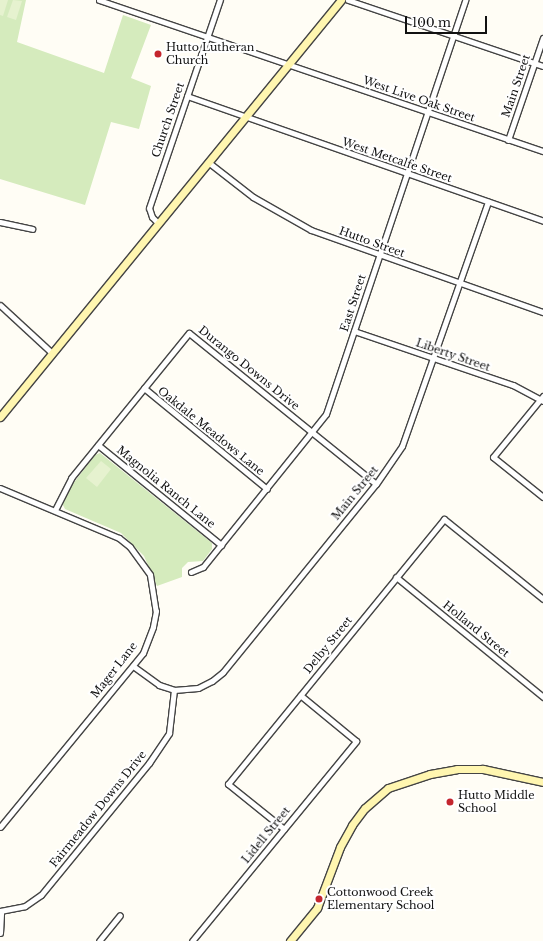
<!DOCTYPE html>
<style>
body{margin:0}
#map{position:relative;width:543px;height:941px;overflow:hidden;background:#fffdf5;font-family:"Libre Baskerville",serif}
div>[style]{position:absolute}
.green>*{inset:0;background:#d5ebbd}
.pitch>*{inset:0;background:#e6f2cf}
.roads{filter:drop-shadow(1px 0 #444) drop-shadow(-1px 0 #444) drop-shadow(0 1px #444) drop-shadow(0 -1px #444)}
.street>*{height:5px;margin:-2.5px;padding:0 2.5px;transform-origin:2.5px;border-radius:2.5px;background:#fff}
.secondary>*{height:7px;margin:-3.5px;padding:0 3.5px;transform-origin:3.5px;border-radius:3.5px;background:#fff6b0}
.dots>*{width:11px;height:11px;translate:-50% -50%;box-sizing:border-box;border:2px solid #fff;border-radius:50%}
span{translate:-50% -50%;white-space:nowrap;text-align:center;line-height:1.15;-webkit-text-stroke:4px #fff;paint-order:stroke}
.poi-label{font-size:11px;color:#111}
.left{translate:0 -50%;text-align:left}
.street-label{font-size:11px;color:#111}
.scale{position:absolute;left:405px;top:16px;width:82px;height:18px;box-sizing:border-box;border:2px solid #111;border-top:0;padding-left:5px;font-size:12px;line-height:14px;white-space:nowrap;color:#111;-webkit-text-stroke:3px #fff;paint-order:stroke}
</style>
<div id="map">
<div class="green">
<i style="clip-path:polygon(0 0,26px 0,17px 42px,104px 73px,123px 15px,151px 25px,131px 78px,151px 86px,139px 129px,111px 122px,85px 205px,0 179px)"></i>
<i style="clip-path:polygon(100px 453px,212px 543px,212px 549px,203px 561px,188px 562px,182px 568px,182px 577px,157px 586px,144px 556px,121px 533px,65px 509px,62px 503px,69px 489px,95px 455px)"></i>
</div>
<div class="pitch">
<i style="clip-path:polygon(0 0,8px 0,3px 16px,0 15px)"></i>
<i style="clip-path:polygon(13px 0,22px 1px,16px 20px,7px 17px)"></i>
<i style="clip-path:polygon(101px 461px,111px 469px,97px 487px,86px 478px)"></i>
</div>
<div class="roads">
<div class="street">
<i style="left:99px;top:0;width:469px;rotate:18.8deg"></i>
<i style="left:348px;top:0;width:206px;rotate:18.7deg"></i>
<i style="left:187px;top:96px;width:377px;rotate:19.3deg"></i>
<i style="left:508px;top:140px;width:108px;rotate:-71.1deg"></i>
<i style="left:208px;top:162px;width:57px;rotate:37.9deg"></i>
<i style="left:253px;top:197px;width:67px;rotate:29.6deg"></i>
<i style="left:311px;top:230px;width:246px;rotate:19.5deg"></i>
<i style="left:0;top:222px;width:33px;rotate:12deg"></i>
<i style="left:157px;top:222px;width:7px;rotate:-135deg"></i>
<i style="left:152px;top:217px;width:9px;rotate:-108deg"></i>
<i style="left:149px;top:208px;width:220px;rotate:-71.2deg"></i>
<i style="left:0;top:305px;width:71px;rotate:42.7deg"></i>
<i style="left:354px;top:331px;width:168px;rotate:18.8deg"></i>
<i style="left:513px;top:385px;width:34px;rotate:28deg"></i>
<i style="left:144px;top:388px;width:159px;rotate:39.4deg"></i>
<i style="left:543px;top:396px;width:79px;rotate:129.3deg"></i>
<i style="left:493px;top:457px;width:64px;rotate:38.7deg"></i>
<i style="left:98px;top:445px;width:159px;rotate:39.1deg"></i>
<i style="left:0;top:488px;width:129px;rotate:22.8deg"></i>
<i style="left:119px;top:538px;width:14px;rotate:39deg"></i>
<i style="left:130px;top:547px;width:34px;rotate:54deg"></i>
<i style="left:150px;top:575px;width:36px;rotate:81deg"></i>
<i style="left:156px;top:611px;width:16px;rotate:101deg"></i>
<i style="left:153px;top:627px;width:28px;rotate:111deg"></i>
<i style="left:143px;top:653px;width:225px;rotate:129.4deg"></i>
<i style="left:55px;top:510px;width:36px;rotate:-63deg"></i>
<i style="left:71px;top:478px;width:187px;rotate:-50.9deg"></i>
<i style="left:189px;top:333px;width:240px;rotate:38.9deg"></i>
<i style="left:191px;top:572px;width:13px;rotate:-23deg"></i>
<i style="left:203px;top:567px;width:196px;rotate:-51.2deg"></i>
<i style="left:326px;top:414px;width:437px;rotate:-71.4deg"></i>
<i style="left:396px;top:577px;width:190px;rotate:39.2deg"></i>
<i style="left:133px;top:666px;width:32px;rotate:36deg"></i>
<i style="left:159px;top:685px;width:16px;rotate:18deg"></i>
<i style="left:174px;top:690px;width:24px;rotate:-5deg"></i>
<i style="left:198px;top:688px;width:16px;rotate:-27deg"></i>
<i style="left:212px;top:681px;width:14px;rotate:-39deg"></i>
<i style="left:223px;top:672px;width:242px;rotate:-50.9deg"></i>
<i style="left:376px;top:484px;width:46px;rotate:-55.6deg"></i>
<i style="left:402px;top:446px;width:259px;rotate:-70.6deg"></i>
<i style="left:284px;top:829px;width:72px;rotate:-141.2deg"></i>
<i style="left:228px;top:784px;width:342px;rotate:-50.8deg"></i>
<i style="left:444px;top:519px;width:127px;rotate:38.9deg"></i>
<i style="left:0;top:911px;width:25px;rotate:-11deg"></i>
<i style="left:25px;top:906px;width:19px;rotate:-35deg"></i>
<i style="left:41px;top:895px;width:171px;rotate:-50.7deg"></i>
<i style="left:149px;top:763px;width:36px;rotate:-56deg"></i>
<i style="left:169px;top:733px;width:43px;rotate:-83.4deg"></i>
<i style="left:0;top:933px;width:22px;rotate:-87deg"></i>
<i style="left:99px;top:941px;width:33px;rotate:-51deg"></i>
<i style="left:192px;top:941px;width:259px;rotate:-50.6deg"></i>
<i style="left:356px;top:741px;width:72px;rotate:-140.6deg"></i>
</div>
<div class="secondary">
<i style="left:0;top:417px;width:539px;rotate:-50.73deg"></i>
<i style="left:290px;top:941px;width:43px;rotate:-50.7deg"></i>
<i style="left:317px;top:908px;width:65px;rotate:-69.3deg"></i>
<i style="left:340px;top:847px;width:25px;rotate:-61deg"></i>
<i style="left:352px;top:825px;width:21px;rotate:-53deg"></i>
<i style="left:365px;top:808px;width:30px;rotate:-41deg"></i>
<i style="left:388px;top:788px;width:44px;rotate:-18.4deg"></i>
<i style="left:430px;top:774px;width:27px;rotate:-10deg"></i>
<i style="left:457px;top:769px;width:26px"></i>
<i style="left:483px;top:769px;width:61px;rotate:12.2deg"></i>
</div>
</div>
<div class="dots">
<i style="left:158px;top:54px;background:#c4262e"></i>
<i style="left:450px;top:802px;background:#c4262e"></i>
<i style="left:319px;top:899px;background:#c4262e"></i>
</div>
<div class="poi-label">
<span class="left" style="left:166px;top:54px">Hutto Lutheran<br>Church</span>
<span class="left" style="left:458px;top:802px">Hutto Middle<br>School</span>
<span class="left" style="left:327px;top:899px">Cottonwood Creek<br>Elementary School</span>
</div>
<div class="street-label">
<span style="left:516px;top:86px;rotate:-71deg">Main Street</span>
<span style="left:419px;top:99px;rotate:19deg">West Live Oak Street</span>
<span style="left:168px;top:120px;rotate:-71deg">Church Street</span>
<span style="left:397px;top:160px;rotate:19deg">West Metcalfe Street</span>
<span style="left:372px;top:242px;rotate:20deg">Hutto Street</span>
<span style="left:353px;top:303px;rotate:-72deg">East Street</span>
<span style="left:453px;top:355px;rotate:19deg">Liberty Street</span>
<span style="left:249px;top:368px;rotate:39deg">Durango Downs Drive</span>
<span style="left:211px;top:431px;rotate:39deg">Oakdale Meadows Lane</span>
<span style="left:166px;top:487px;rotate:39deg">Magnolia Ranch Lane</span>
<span style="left:355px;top:493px;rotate:-51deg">Main Street</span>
<span style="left:476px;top:629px;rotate:39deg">Holland Street</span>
<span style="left:328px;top:645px;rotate:-51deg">Delby Street</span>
<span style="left:114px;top:670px;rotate:-52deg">Mager Lane</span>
<span style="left:98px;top:809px;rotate:-51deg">Fairmeadow Downs Drive</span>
<span style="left:266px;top:835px;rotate:-51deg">Lidell Street</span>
</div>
<div class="scale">100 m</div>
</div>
